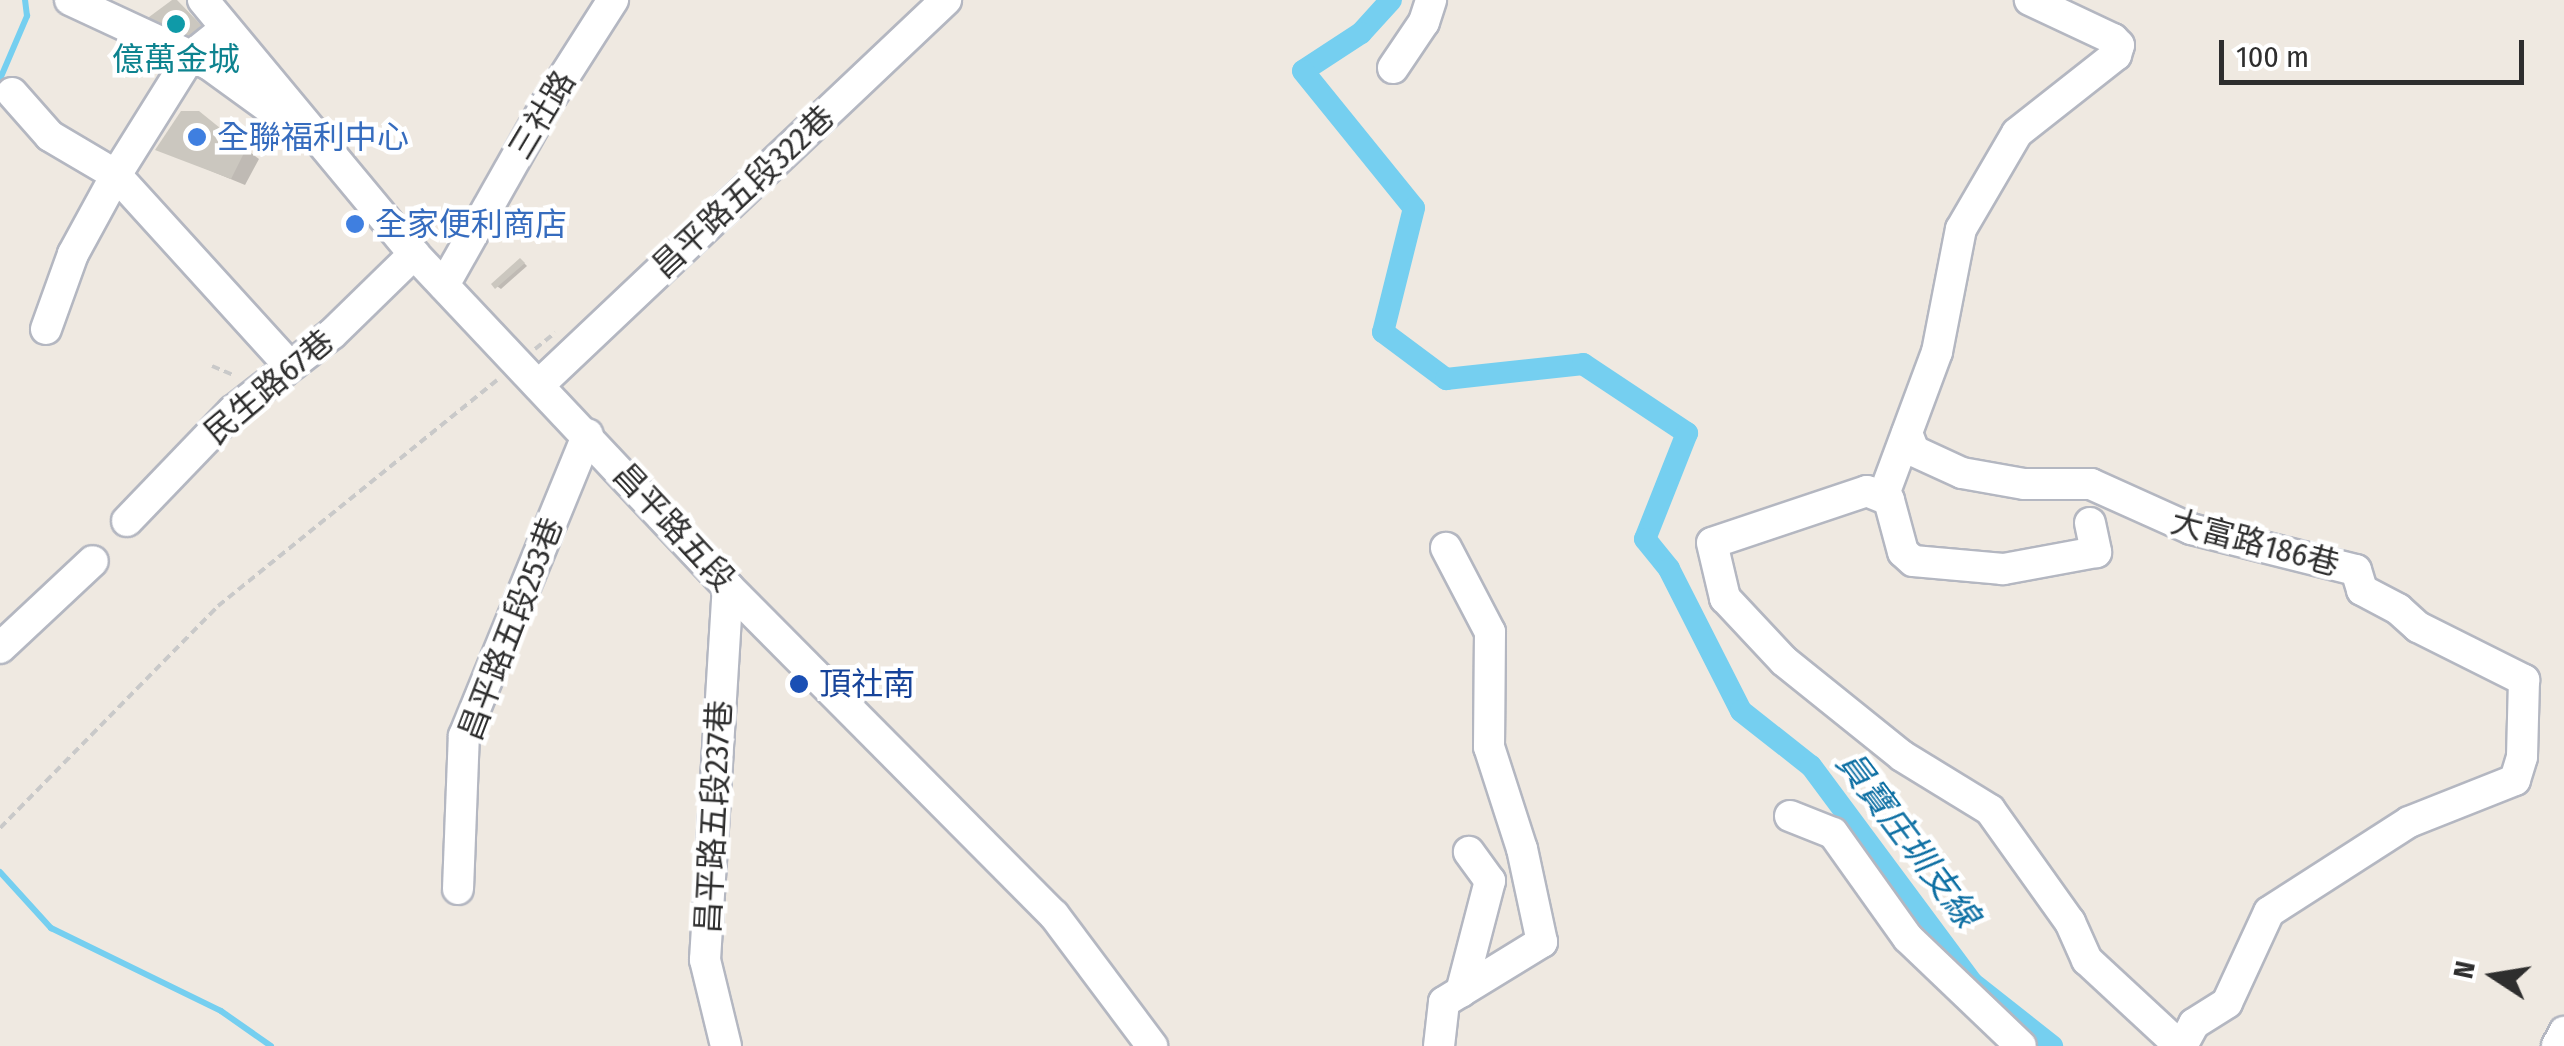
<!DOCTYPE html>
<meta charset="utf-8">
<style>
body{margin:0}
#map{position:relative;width:2564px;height:1046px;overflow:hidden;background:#efe9e1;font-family:"Fira Sans Condensed","Noto Sans TC",sans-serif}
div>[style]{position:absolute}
.shadow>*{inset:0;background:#0003}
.stream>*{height:6px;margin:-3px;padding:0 3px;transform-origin:3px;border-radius:3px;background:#75cff0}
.canal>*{height:22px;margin:-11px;padding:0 11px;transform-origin:11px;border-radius:11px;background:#75cff0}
.building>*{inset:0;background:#cbc7bf}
.path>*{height:4px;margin-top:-2px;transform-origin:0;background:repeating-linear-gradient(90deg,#c9c9c9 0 8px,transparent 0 13px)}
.roads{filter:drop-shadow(2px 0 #b4b7c1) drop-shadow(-2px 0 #b4b7c1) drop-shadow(0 2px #b4b7c1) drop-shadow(0 -2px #b4b7c1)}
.minor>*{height:30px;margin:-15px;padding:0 15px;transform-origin:15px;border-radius:15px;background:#fff}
.dots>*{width:28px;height:28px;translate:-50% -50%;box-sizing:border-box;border:5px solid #fff;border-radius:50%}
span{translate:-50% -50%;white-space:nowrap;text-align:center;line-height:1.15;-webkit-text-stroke:9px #fff;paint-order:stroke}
.culture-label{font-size:32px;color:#0d838f}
.street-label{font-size:32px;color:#2e2e2e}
.shop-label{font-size:32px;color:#366cbe}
.left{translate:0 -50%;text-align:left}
.transit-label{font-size:32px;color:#164399}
.water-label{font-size:35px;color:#0d6fa3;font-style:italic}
.north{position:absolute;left:2444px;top:926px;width:100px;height:100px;-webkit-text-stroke:8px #fff;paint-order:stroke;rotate:282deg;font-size:28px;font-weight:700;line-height:40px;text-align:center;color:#2e2e2e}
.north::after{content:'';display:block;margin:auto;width:35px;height:45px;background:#2e2e2e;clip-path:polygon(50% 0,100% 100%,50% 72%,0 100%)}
.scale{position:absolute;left:2219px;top:40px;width:305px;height:45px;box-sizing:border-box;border:5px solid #2e2e2e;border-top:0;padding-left:12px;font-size:30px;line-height:35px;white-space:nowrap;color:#2e2e2e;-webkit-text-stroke:8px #fff;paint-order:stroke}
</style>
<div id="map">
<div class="shadow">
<i style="clip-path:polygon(199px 113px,259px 159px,245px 185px,158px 149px)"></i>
<i style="clip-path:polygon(524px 263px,527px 266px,501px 289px,494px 284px)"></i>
</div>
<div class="stream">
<i style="left:0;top:79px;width:69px;rotate:-66.8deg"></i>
<i style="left:27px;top:16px;width:16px;rotate:-97deg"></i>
<i style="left:0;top:872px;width:76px;rotate:47.7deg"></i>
<i style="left:51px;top:928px;width:189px;rotate:26deg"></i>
<i style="left:221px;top:1011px;width:61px;rotate:35deg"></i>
</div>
<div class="canal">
<i style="left:1391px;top:0;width:45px;rotate:132.3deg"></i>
<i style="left:1361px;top:33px;width:69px;rotate:146.8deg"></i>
<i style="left:1303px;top:71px;width:176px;rotate:51deg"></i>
<i style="left:1414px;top:208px;width:128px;rotate:104deg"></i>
<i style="left:1383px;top:332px;width:79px;rotate:36.7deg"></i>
<i style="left:1446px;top:379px;width:138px;rotate:-6.2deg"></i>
<i style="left:1583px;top:364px;width:125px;rotate:33.6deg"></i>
<i style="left:1687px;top:433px;width:114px;rotate:111.6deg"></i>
<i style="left:1645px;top:539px;width:38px;rotate:51deg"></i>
<i style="left:1669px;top:569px;width:159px;rotate:63.1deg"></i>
<i style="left:1741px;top:711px;width:89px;rotate:38.2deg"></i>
<i style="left:1811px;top:766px;width:270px;rotate:53.4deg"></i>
<i style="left:1972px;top:983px;width:102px;rotate:38.2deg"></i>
</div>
<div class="building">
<i style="clip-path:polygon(172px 0,177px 0,205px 29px,189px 47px,145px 20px)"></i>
<i style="clip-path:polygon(181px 111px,199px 111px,246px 149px,231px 179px,155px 150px)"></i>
<i style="clip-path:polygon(520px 258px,525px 263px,495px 289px,491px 284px)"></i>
</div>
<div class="path">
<i style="left:535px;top:349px;width:26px;rotate:-39deg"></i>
<i style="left:212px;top:366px;width:25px;rotate:23deg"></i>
<i style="left:0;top:828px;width:311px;rotate:-45.5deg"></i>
<i style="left:218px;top:606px;width:359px;rotate:-39deg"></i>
</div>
<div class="roads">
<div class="minor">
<i style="left:70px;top:0;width:154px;rotate:24.9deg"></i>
<i style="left:210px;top:65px;width:95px;rotate:36deg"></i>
<i style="left:203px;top:0;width:330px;rotate:50.3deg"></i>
<i style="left:414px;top:254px;width:458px;rotate:46.7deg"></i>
<i style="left:728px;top:587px;width:462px;rotate:45.2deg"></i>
<i style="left:1054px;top:915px;width:164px;rotate:53.2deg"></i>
<i style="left:1393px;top:68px;width:55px;rotate:-56deg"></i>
<i style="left:1424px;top:22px;width:23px;rotate:-72deg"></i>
<i style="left:12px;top:93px;width:57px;rotate:48.5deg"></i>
<i style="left:50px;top:136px;width:77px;rotate:30.6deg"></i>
<i style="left:116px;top:175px;width:258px;rotate:47.7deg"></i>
<i style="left:444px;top:285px;width:207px;rotate:-60.5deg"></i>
<i style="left:546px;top:105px;width:125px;rotate:-57.5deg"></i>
<i style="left:46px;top:329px;width:80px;rotate:-70.2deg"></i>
<i style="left:73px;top:254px;width:90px;rotate:-61.4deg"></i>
<i style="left:116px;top:175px;width:138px;rotate:-58deg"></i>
<i style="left:189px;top:58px;width:46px;rotate:-38.9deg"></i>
<i style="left:540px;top:384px;width:559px;rotate:-43.4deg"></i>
<i style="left:1907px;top:433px;width:19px;rotate:69deg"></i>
<i style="left:1914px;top:451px;width:53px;rotate:24.6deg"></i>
<i style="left:1962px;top:473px;width:63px;rotate:10.1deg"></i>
<i style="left:2024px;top:484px;width:67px"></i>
<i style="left:2091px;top:484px;width:110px;rotate:24.2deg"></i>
<i style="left:2191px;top:529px;width:170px;rotate:14deg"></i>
<i style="left:2356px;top:570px;width:21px;rotate:73deg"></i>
<i style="left:2362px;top:590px;width:41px;rotate:27.8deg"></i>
<i style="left:2398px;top:609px;width:27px;rotate:42deg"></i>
<i style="left:2418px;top:627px;width:119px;rotate:26.6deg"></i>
<i style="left:2524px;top:680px;width:77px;rotate:91.5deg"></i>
<i style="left:2522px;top:757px;width:24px;rotate:107deg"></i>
<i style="left:2515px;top:780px;width:114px;rotate:158.4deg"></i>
<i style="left:2409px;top:822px;width:166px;rotate:147.3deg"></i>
<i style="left:2269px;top:912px;width:100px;rotate:114.8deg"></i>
<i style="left:2227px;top:1003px;width:39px;rotate:148deg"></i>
<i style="left:2194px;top:1024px;width:25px;rotate:119deg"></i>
<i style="left:1883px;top:497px;width:155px;rotate:-69.6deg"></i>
<i style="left:1937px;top:352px;width:125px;rotate:-79deg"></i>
<i style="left:1961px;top:229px;width:111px;rotate:-59.7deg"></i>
<i style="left:2017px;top:133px;width:126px;rotate:-38.2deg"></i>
<i style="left:2116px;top:55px;width:10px;rotate:-73deg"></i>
<i style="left:2119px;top:45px;width:8px;rotate:-135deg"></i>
<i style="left:2113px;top:39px;width:92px;rotate:-154.8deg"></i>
<i style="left:127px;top:521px;width:153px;rotate:-46.1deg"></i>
<i style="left:233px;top:411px;width:125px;rotate:-37.9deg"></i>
<i style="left:332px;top:334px;width:115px;rotate:-44.3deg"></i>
<i style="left:2090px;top:523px;width:30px;rotate:78deg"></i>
<i style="left:2096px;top:552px;width:95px;rotate:169.6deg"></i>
<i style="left:2003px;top:569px;width:90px;rotate:-174.9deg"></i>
<i style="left:1913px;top:561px;width:13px;rotate:-138deg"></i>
<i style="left:1903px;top:552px;width:54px;rotate:-105.1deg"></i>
<i style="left:1889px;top:500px;width:24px;rotate:-158deg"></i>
<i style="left:1867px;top:491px;width:163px;rotate:161.5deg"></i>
<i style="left:1712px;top:543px;width:57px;rotate:76.7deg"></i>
<i style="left:1725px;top:598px;width:86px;rotate:46.9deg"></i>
<i style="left:1784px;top:661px;width:151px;rotate:38.8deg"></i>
<i style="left:1902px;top:756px;width:103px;rotate:31.5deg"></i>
<i style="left:1990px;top:810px;width:138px;rotate:54.5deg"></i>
<i style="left:2070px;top:922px;width:42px;rotate:65.9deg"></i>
<i style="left:2087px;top:960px;width:127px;rotate:42.8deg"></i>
<i style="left:0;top:648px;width:127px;rotate:-43.1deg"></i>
<i style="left:1790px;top:816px;width:46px;rotate:21.6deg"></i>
<i style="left:1833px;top:833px;width:129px;rotate:54.5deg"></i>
<i style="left:1908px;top:938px;width:156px;rotate:43.7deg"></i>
<i style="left:458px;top:889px;width:153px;rotate:-87.8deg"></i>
<i style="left:464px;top:736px;width:326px;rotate:-67.7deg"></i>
<i style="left:1461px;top:992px;width:115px;rotate:-75.4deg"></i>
<i style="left:1490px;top:881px;width:36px;rotate:-126deg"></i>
<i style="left:726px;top:1046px;width:89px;rotate:-103.7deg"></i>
<i style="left:705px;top:960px;width:374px;rotate:-86.5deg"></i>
<i style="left:1439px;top:1046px;width:44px;rotate:-83.5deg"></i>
<i style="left:1444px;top:1002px;width:115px;rotate:-31.5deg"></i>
<i style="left:1542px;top:942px;width:95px;rotate:-102.1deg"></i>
<i style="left:1522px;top:849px;width:107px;rotate:-107.9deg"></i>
<i style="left:1489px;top:747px;width:115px;rotate:-89.5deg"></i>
<i style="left:1490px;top:632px;width:95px;rotate:-117.6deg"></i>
<i style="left:2557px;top:1046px;width:16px;rotate:-63deg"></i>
</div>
</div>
<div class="dots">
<i style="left:176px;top:24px;background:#0f9aa8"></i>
<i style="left:197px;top:137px;background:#3f7fe0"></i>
<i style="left:355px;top:224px;background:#3f7fe0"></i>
<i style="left:799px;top:684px;background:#1a4fb4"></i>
</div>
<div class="culture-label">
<span style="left:176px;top:59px">億萬金城</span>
</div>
<div class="street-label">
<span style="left:542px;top:115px;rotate:-59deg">三社路</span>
<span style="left:743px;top:192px;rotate:-43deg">昌平路五段322巷</span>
<span style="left:269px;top:387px;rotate:-40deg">民生路67巷</span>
<span style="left:674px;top:527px;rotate:47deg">昌平路五段</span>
<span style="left:2255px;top:543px;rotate:15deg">大富路186巷</span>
<span style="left:511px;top:629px;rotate:-69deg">昌平路五段253巷</span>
<span style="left:714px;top:817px;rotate:-87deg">昌平路五段237巷</span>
</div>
<div class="shop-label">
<span class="left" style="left:217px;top:137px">全聯福利中心</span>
<span class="left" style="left:375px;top:224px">全家便利商店</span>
</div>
<div class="transit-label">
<span class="left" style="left:819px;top:684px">頂社南</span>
</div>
<div class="water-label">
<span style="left:1908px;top:839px;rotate:53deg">員寶庄圳支線</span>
</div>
<div class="north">N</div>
<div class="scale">100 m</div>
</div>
